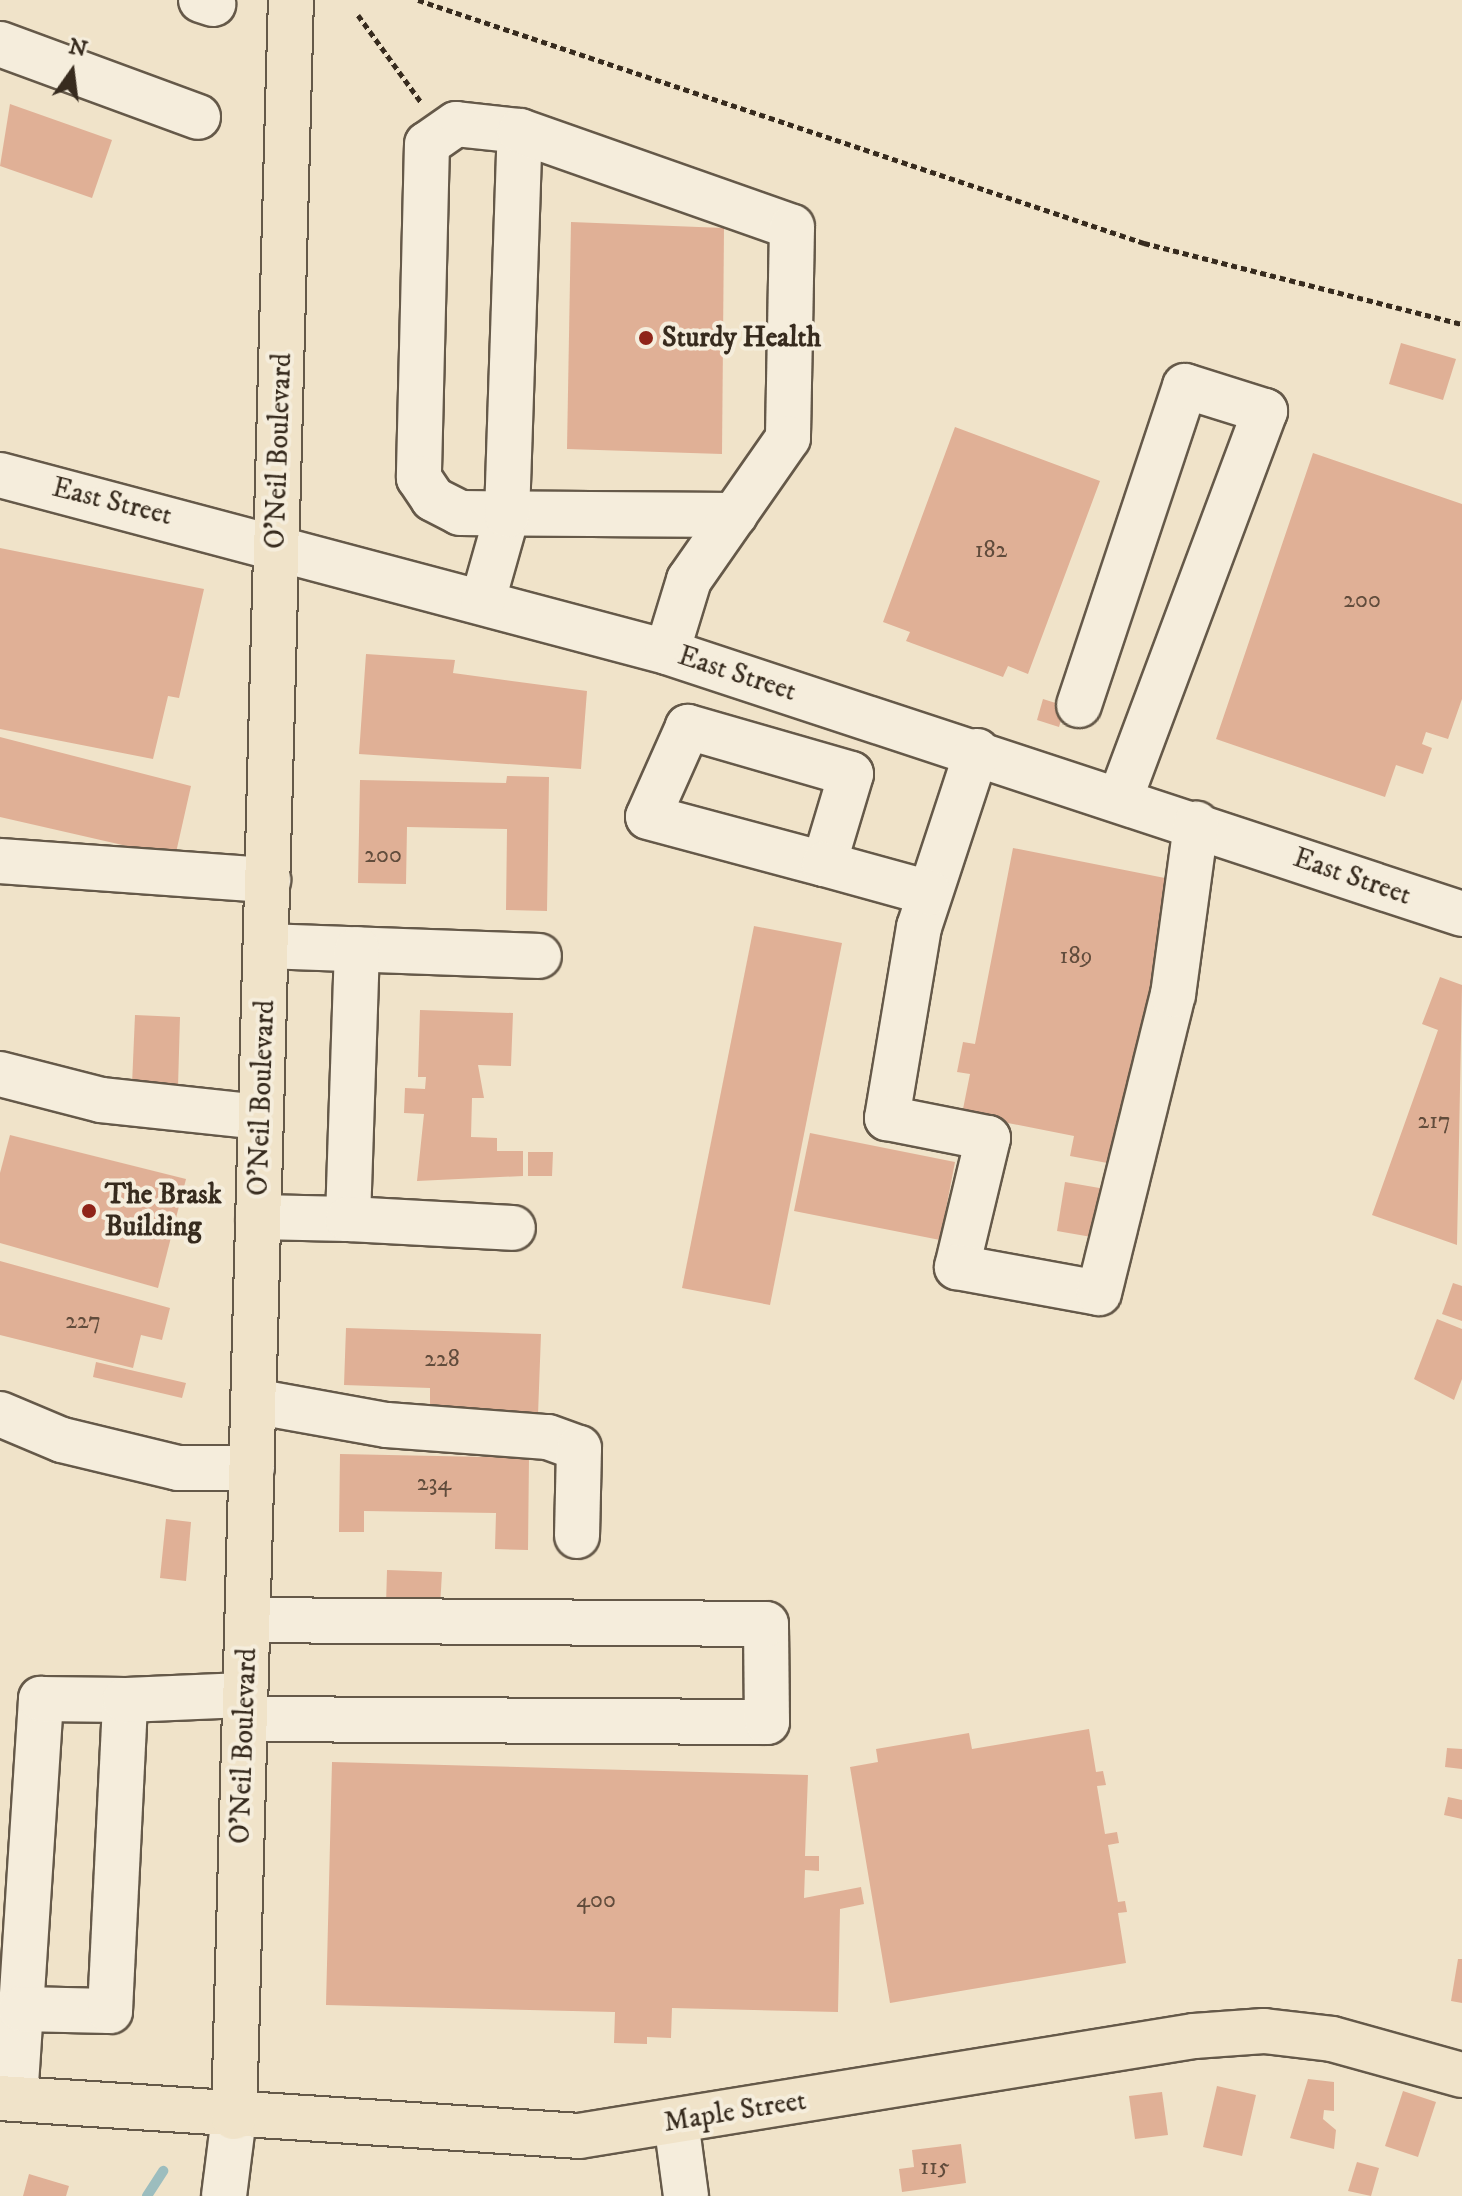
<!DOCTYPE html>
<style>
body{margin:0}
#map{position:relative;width:1462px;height:2196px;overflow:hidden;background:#f0e3c9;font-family:"IM FELL DW Pica",serif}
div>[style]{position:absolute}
.stream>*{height:10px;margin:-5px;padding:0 5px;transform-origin:5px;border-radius:5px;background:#9cbdbe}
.building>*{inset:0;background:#e0b096}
.path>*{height:5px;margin-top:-2.5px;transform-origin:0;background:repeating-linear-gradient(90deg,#372b1e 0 6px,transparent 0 10px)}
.roads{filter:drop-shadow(2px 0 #655949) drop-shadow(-2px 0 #655949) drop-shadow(0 2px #655949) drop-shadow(0 -2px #655949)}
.minor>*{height:44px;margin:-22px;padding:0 22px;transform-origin:22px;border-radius:22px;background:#f5eddc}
.major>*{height:44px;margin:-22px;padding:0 22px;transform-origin:22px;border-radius:22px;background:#f0e3c9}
.dots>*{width:22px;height:22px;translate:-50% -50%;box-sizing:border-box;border:4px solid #f5eddc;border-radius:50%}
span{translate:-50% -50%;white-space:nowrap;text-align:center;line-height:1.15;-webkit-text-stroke:8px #f5eddc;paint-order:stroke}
.number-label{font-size:24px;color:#614c3c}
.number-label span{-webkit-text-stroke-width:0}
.poi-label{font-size:28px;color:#372b1e;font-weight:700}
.left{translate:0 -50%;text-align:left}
.street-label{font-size:28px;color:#372b1e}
.north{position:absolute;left:32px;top:32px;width:80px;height:80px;-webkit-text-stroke:6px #f5eddc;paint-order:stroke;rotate:14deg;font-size:22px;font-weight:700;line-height:32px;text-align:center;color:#372b1e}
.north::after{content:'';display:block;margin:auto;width:28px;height:36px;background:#372b1e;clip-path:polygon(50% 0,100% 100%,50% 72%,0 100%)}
</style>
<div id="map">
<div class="stream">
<i style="left:147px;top:2196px;width:30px;rotate:-57deg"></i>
</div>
<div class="building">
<i style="clip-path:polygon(10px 104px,112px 140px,92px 198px,0 166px)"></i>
<i style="clip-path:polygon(571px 222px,724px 228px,722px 454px,567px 449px)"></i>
<i style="clip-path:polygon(1401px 343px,1456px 359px,1443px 400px,1389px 384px)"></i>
<i style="clip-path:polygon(955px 427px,1100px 481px,1028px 674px,1008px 666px,1003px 677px,906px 641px,910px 632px,883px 622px)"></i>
<i style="clip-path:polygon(1313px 453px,1462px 504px,1462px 699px,1448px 739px,1426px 732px,1422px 744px,1432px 748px,1423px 774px,1396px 765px,1385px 797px,1216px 739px)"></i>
<i style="clip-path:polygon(0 548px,204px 589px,179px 698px,168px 696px,153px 759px,0 729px)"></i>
<i style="clip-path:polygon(366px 654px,455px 660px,453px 673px,587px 691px,581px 769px,359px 754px)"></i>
<i style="clip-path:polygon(1043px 699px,1065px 706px,1059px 727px,1037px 720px)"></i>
<i style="clip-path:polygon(0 737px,191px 786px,175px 857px,0 817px)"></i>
<i style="clip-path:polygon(507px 776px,549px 777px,547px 911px,506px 910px,507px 829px,407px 827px,406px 884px,358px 883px,360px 780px,506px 783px)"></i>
<i style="clip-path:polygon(1013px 848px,1175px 880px,1118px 1165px,1070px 1156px,1074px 1136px,962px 1114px,970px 1074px,957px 1072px,963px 1042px,975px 1044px)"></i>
<i style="clip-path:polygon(754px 926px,842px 943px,770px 1305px,682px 1288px)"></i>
<i style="clip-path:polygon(1440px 977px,1462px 985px,1457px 1245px,1372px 1215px,1438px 1030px,1422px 1024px)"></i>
<i style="clip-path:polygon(420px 1010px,513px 1013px,511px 1066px,478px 1065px,484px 1098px,472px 1098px,471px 1137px,497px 1138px,497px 1151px,523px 1151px,523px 1176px,417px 1181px,424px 1114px,404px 1113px,405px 1088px,425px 1089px,426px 1077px,418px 1077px)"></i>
<i style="clip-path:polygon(135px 1015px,180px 1017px,178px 1087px,132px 1085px)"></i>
<i style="clip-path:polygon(810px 1133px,955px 1162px,940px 1240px,794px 1211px)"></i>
<i style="clip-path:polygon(10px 1135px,186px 1179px,158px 1288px,0 1243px,0 1173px)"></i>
<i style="clip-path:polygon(528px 1152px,553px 1152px,552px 1176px,528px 1176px)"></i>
<i style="clip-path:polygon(1065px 1182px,1111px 1190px,1103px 1239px,1057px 1231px)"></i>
<i style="clip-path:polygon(0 1261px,170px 1308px,162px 1340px,141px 1335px,133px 1368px,0 1335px)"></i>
<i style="clip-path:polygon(1453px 1283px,1462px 1286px,1462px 1321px,1442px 1314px)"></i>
<i style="clip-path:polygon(1437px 1319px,1462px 1329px,1462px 1379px,1454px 1400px,1414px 1379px)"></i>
<i style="clip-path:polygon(346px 1328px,541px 1334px,538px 1415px,430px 1412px,430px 1388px,344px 1385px)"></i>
<i style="clip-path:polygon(96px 1362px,186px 1383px,182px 1398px,93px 1377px)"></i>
<i style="clip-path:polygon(340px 1454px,529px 1458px,528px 1550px,495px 1549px,496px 1513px,364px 1511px,364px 1532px,339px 1532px)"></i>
<i style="clip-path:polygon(166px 1519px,191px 1522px,186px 1581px,160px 1578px)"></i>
<i style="clip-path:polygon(387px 1570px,442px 1572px,440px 1608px,386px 1605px)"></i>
<i style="clip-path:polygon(1089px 1729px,1096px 1772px,1103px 1771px,1106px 1785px,1097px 1786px,1105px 1834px,1117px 1832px,1119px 1843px,1108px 1845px,1118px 1902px,1125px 1901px,1127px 1912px,1118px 1913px,1126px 1963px,890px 2003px,850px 1767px,878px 1762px,876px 1749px,969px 1733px,972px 1749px)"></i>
<i style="clip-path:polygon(1447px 1748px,1462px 1749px,1462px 1769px,1445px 1767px)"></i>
<i style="clip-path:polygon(332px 1762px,808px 1775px,805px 1856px,819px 1856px,819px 1871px,805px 1870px,804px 1898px,861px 1887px,864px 1904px,840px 1909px,838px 2012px,672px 2008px,671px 2038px,647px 2037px,647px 2044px,614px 2043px,615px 2012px,326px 2005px)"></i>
<i style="clip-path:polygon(1448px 1797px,1462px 1800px,1462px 1819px,1444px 1815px)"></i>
<i style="clip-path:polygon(1458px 1959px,1462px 1959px,1462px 2003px,1451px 2001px)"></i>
<i style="clip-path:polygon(1308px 2079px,1334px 2082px,1334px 2111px,1324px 2110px,1323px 2119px,1336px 2130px,1334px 2149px,1290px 2138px)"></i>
<i style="clip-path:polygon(1217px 2086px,1256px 2095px,1242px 2156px,1203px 2147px)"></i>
<i style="clip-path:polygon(1403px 2091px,1436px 2102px,1418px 2157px,1385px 2146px)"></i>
<i style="clip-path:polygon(1162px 2092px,1168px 2135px,1135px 2139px,1129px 2096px)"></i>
<i style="clip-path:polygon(961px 2144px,966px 2183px,902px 2192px,899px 2169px,914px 2167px,912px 2150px)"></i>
<i style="clip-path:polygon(1357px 2162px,1379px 2168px,1371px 2196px,1348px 2191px)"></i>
<i style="clip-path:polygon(29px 2174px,69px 2186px,66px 2196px,23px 2196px)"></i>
</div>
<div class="path">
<i style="left:418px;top:0;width:766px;rotate:18.51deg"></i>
<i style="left:1144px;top:243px;width:328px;rotate:14.3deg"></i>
<i style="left:358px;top:15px;width:107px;rotate:54.1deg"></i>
</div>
<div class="roads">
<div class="minor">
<i style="left:201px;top:0;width:13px;rotate:18deg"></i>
<i style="left:0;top:44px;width:211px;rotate:20.2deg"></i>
<i style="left:520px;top:131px;width:64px;rotate:-173.8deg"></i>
<i style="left:456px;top:124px;width:35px;rotate:145deg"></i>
<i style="left:427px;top:144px;width:334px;rotate:91.4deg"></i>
<i style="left:419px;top:478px;width:25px;rotate:56deg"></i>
<i style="left:433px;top:499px;width:30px;rotate:27deg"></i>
<i style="left:460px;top:513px;width:275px;rotate:0.4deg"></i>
<i style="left:0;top:475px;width:690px;rotate:14.86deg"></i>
<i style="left:667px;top:652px;width:837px;rotate:18.24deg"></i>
<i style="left:483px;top:600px;width:88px;rotate:-74.2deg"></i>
<i style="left:507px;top:515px;width:384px;rotate:-88.1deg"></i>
<i style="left:520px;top:131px;width:288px;rotate:19.4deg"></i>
<i style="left:792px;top:227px;width:211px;rotate:91.1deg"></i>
<i style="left:788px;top:438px;width:173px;rotate:124.9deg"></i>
<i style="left:689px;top:580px;width:75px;rotate:107deg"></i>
<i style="left:1079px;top:705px;width:336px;rotate:-71.6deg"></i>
<i style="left:1185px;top:386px;width:84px;rotate:17.4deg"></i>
<i style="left:1265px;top:411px;width:413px;rotate:110.5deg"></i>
<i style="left:977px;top:751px;width:185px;rotate:108.2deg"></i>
<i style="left:919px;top:927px;width:194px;rotate:99.5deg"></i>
<i style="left:887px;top:1118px;width:103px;rotate:11.2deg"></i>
<i style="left:988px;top:1138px;width:133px;rotate:103.5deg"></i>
<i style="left:957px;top:1267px;width:144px;rotate:10.4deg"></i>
<i style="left:1099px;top:1293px;width:307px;rotate:-76.1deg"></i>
<i style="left:1173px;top:995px;width:173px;rotate:-82.3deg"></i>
<i style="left:0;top:861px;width:269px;rotate:4.1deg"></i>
<i style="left:824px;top:864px;width:94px;rotate:-73.3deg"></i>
<i style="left:851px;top:774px;width:170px;rotate:-163.9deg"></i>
<i style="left:688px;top:727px;width:98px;rotate:114deg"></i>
<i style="left:648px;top:817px;width:182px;rotate:15deg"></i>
<i style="left:824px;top:864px;width:109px;rotate:15.4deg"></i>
<i style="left:266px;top:946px;width:273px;rotate:2.1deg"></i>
<i style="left:0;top:1074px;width:104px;rotate:14.4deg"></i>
<i style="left:101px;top:1100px;width:161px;rotate:6.1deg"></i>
<i style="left:258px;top:1217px;width:90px;rotate:1.3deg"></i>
<i style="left:348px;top:1219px;width:270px;rotate:-88.1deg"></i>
<i style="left:348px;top:1219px;width:165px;rotate:3.1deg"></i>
<i style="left:253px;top:1401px;width:136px;rotate:10.2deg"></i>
<i style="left:387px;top:1425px;width:161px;rotate:4.3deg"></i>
<i style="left:548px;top:1437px;width:33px;rotate:20deg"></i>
<i style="left:579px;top:1448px;width:88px;rotate:91.3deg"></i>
<i style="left:0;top:1414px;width:67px;rotate:22.8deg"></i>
<i style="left:62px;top:1440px;width:119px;rotate:13.6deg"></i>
<i style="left:178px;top:1468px;width:74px"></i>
<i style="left:245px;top:1719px;width:522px;rotate:0.33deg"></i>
<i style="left:767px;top:1722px;width:98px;rotate:-90.6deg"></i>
<i style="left:766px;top:1624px;width:519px;rotate:-179.56deg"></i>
<i style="left:21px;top:2009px;width:311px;rotate:-86.3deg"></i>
<i style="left:41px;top:1699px;width:84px;rotate:0.7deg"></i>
<i style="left:15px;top:2099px;width:90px;rotate:-86.2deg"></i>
<i style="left:21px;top:2009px;width:89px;rotate:1.3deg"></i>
<i style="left:110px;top:2011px;width:311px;rotate:-87.2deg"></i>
<i style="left:125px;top:1700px;width:120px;rotate:-2.4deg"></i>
<i style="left:676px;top:2121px;width:76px;rotate:82.4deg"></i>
<i style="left:224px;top:2196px;width:80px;rotate:-82.8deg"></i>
</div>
<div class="major">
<i style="left:0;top:2098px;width:580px;rotate:3.75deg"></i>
<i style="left:579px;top:2136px;width:623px;rotate:-9.24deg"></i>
<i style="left:1194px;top:2036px;width:70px;rotate:-4.1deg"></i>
<i style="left:1264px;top:2031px;width:68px;rotate:6.7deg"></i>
<i style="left:1332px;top:2039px;width:135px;rotate:15.5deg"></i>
<i style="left:234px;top:2117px;width:2118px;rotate:-88.46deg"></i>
</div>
</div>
<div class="dots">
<i style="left:646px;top:338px;background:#8f2418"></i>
<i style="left:89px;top:1211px;background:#8f2418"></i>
</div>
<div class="number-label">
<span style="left:991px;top:551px">182</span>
<span style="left:1362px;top:601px">200</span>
<span style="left:383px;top:856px">200</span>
<span style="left:1076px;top:957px">189</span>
<span style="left:1434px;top:1122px">217</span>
<span style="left:83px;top:1322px">227</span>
<span style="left:442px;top:1360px">228</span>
<span style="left:434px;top:1484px">234</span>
<span style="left:596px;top:1901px">400</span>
<span style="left:935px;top:2168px">115</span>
</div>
<div class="poi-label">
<span class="left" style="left:662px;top:338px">Sturdy Health</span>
<span class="left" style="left:105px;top:1211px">The Brask<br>Building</span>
</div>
<div class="street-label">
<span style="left:279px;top:451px;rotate:-88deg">O'Neil Boulevard</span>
<span style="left:112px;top:502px;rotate:14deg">East Street</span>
<span style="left:737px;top:674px;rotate:18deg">East Street</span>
<span style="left:1352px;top:877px;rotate:19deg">East Street</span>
<span style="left:262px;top:1098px;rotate:-88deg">O'Neil Boulevard</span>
<span style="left:244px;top:1746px;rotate:-88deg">O'Neil Boulevard</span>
<span style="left:735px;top:2112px;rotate:-9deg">Maple Street</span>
</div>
<div class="north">N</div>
</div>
